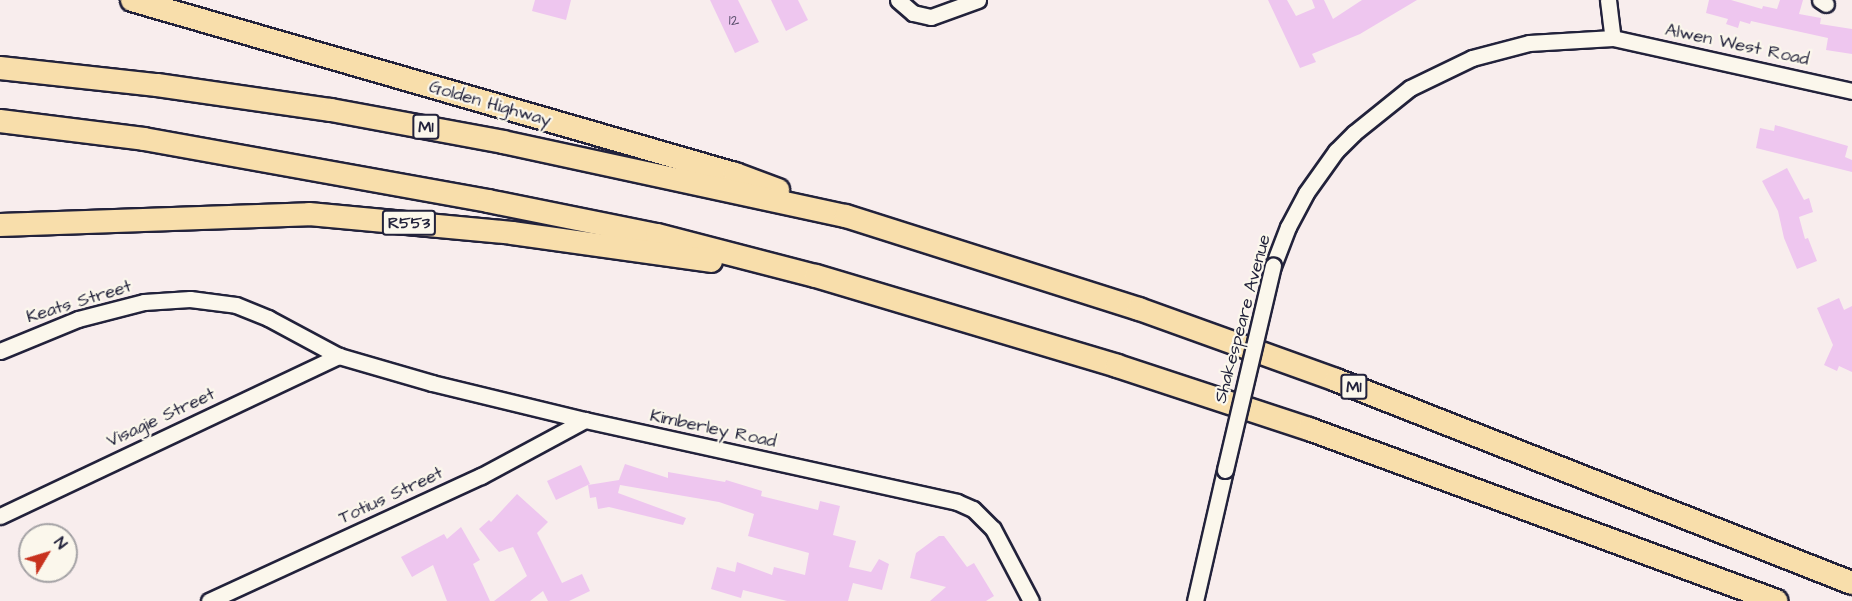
<!DOCTYPE html>
<style>
body{margin:0}
#map{position:relative;width:1852px;height:601px;overflow:hidden;background:#f8eded;font-family:"Architects Daughter",sans-serif}
div>[style]{position:absolute}
.building>*{inset:0;background:#eec6ef}
.roads{filter:drop-shadow(2px 0 #22223b) drop-shadow(-2px 0 #22223b) drop-shadow(0 2px #22223b) drop-shadow(0 -2px #22223b)}
.minor>*{height:15px;margin:-7.5px;padding:0 7.5px;transform-origin:7.5px;border-radius:7.5px;background:#fbf7ec}
.highway>*{height:22px;margin:-11px;padding:0 11px;transform-origin:11px;border-radius:11px;background:#f8deab}
.bridges{filter:drop-shadow(2px 0 #22223b) drop-shadow(-2px 0 #22223b) drop-shadow(0 2px #22223b) drop-shadow(0 -2px #22223b)}
.minor-bridge>*{height:15px;margin:-7.5px;padding:0 7.5px;transform-origin:7.5px;border-radius:7.5px;background:#fbf7ec}
span{translate:-50% -50%;white-space:nowrap;text-align:center;line-height:1.15;-webkit-text-stroke:4.5px #fbf7ec;paint-order:stroke}
.number-label{font-size:15px;color:#554b68}
.number-label span{-webkit-text-stroke-width:0}
.shield-label span{padding:2px 4px;background:#fbf7ec;border:2px solid;border-radius:4px;-webkit-text-stroke-width:0}
.shield-label{font-size:16px;color:#22223b;font-weight:700}
.street-label{font-size:18px;color:#22223b}
.north{position:absolute;left:18px;top:523px;width:60px;height:60px;box-sizing:border-box;background:#fbf7ec;border:2px solid #a4a2a5;border-radius:50%;rotate:52deg;font-size:16px;font-weight:700;line-height:24px;text-align:center;color:#22223b}
.north::after{content:'';display:block;margin:auto;width:21px;height:27px;background:#c8321e;clip-path:polygon(50% 0,100% 100%,50% 72%,0 100%)}
</style>
<div id="map">
<div class="building">
<i style="clip-path:polygon(535px 0,571px 0,566px 20px,532px 11px)"></i>
<i style="clip-path:polygon(710px 0,738px 0,759px 42px,735px 53px)"></i>
<i style="clip-path:polygon(771px 0,798px 0,808px 20px,786px 31px)"></i>
<i style="clip-path:polygon(1268px 0,1287px 0,1296px 16px,1315px 8px,1312px 0,1324px 0,1333px 19px,1362px 0,1417px 0,1360px 34px,1312px 54px,1316px 62px,1300px 68px)"></i>
<i style="clip-path:polygon(1709px 0,1731px 0,1762px 9px,1763px 6px,1777px 9px,1780px 0,1803px 0,1799px 14px,1821px 18px,1820px 24px,1852px 29px,1852px 54px,1826px 50px,1828px 38px,1751px 21px,1750px 24px,1740px 21px,1738px 28px,1726px 24px,1728px 19px,1706px 13px)"></i>
<i style="clip-path:polygon(1775px 125px,1848px 146px,1845px 157px,1852px 160px,1852px 172px,1756px 148px,1760px 128px,1774px 131px)"></i>
<i style="clip-path:polygon(1787px 168px,1804px 200px,1809px 198px,1813px 212px,1799px 217px,1805px 239px,1808px 238px,1817px 261px,1797px 269px,1784px 238px,1778px 211px,1762px 181px)"></i>
<i style="clip-path:polygon(1839px 298px,1844px 310px,1852px 306px,1852px 372px,1839px 366px,1837px 371px,1824px 365px,1833px 345px,1817px 308px)"></i>
<i style="clip-path:polygon(625px 464px,668px 478px,668px 472px,725px 482px,726px 480px,762px 491px,761px 496px,818px 510px,820px 501px,840px 506px,833px 535px,856px 541px,849px 567px,871px 572px,879px 559px,889px 564px,882px 590px,853px 583px,848px 601px,787px 601px,743px 590px,741px 598px,711px 589px,717px 567px,735px 572px,737px 562px,772px 575px,774px 567px,805px 575px,809px 553px,748px 536px,754px 514px,719px 502px,620px 485px,618px 493px,686px 518px,683px 525px,609px 507px,598px 509px,596px 497px,590px 498px,588px 485px,619px 480px)"></i>
<i style="clip-path:polygon(581px 465px,590px 484px,556px 500px,547px 481px)"></i>
<i style="clip-path:polygon(517px 494px,548px 522px,537px 533px,562px 583px,582px 574px,590px 591px,569px 601px,548px 601px,543px 591px,530px 601px,494px 601px,527px 576px,513px 547px,499px 552px,479px 529px,489px 520px,491px 522px)"></i>
<i style="clip-path:polygon(461px 527px,480px 560px,473px 564px,490px 601px,447px 601px,433px 565px,412px 577px,401px 557px,444px 534px,447px 539px)"></i>
<i style="clip-path:polygon(939px 536px,944px 536px,967px 567px,974px 563px,994px 596px,986px 601px,930px 601px,946px 587px,910px 578px,916px 553px)"></i>
</div>
<div class="roads">
<div class="minor">
<i style="left:898px;top:0;width:20px;rotate:41deg"></i>
<i style="left:913px;top:13px;width:18px;rotate:13deg"></i>
<i style="left:931px;top:17px;width:50px;rotate:-19.9deg"></i>
<i style="left:1608px;top:0;width:38px;rotate:83deg"></i>
<i style="left:1820px;top:0;width:7px;rotate:34deg"></i>
<i style="left:1273px;top:266px;width:42px;rotate:-69deg"></i>
<i style="left:1288px;top:227px;width:38px;rotate:-62deg"></i>
<i style="left:1306px;top:193px;width:52px;rotate:-54.5deg"></i>
<i style="left:1336px;top:151px;width:25px;rotate:-45deg"></i>
<i style="left:1354px;top:133px;width:72px;rotate:-38.8deg"></i>
<i style="left:1410px;top:88px;width:69px;rotate:-25.8deg"></i>
<i style="left:1472px;top:58px;width:59px;rotate:-14.7deg"></i>
<i style="left:1529px;top:43px;width:84px;rotate:-3.4deg"></i>
<i style="left:1613px;top:38px;width:245px;rotate:12.5deg"></i>
<i style="left:0;top:351px;width:84px;rotate:-22.3deg"></i>
<i style="left:78px;top:319px;width:68px;rotate:-14.4deg"></i>
<i style="left:144px;top:302px;width:46px;rotate:-3.7deg"></i>
<i style="left:190px;top:299px;width:46px;rotate:7.4deg"></i>
<i style="left:236px;top:305px;width:35px;rotate:22deg"></i>
<i style="left:268px;top:318px;width:81px;rotate:28.2deg"></i>
<i style="left:339px;top:356px;width:97px;rotate:16.2deg"></i>
<i style="left:432px;top:383px;width:157px;rotate:13.6deg"></i>
<i style="left:585px;top:420px;width:381px;rotate:12.4deg"></i>
<i style="left:957px;top:502px;width:17px;rotate:24deg"></i>
<i style="left:973px;top:509px;width:28px;rotate:45deg"></i>
<i style="left:993px;top:529px;width:81px;rotate:62.2deg"></i>
<i style="left:0;top:516px;width:375px;rotate:-25.3deg"></i>
<i style="left:209px;top:601px;width:299px;rotate:-24.7deg"></i>
<i style="left:481px;top:476px;width:118px;rotate:-28.3deg"></i>
<i style="left:1195px;top:601px;width:134px;rotate:-77.1deg"></i>
</div>
<div class="highway">
<i style="left:132px;top:0;width:628px;rotate:16.1deg"></i>
<i style="left:735px;top:174px;width:46px;rotate:20.4deg"></i>
<i style="left:0;top:68px;width:158px;rotate:6.2deg"></i>
<i style="left:157px;top:85px;width:176px;rotate:8.2deg"></i>
<i style="left:331px;top:110px;width:175px;rotate:10.5deg"></i>
<i style="left:503px;top:142px;width:351px;rotate:12.2deg"></i>
<i style="left:846px;top:216px;width:307px;rotate:17.6deg"></i>
<i style="left:1139px;top:309px;width:209px;rotate:19.8deg"></i>
<i style="left:1336px;top:380px;width:554px;rotate:21.48deg"></i>
<i style="left:0;top:121px;width:145px;rotate:7.1deg"></i>
<i style="left:144px;top:139px;width:350px;rotate:10.2deg"></i>
<i style="left:488px;top:201px;width:172px;rotate:11.4deg"></i>
<i style="left:657px;top:235px;width:164px;rotate:14.5deg"></i>
<i style="left:816px;top:276px;width:314px;rotate:16.6deg"></i>
<i style="left:1117px;top:366px;width:202px;rotate:18.2deg"></i>
<i style="left:1309px;top:429px;width:498px;rotate:20.2deg"></i>
<i style="left:0;top:225px;width:309px;rotate:-2deg"></i>
<i style="left:309px;top:214px;width:204px;rotate:5.3deg"></i>
<i style="left:512px;top:233px;width:201px;rotate:8deg"></i>
</div>
</div>
<div class="bridges">
<div class="minor-bridge">
<i style="left:1225px;top:470px;width:210px;rotate:-76.8deg"></i>
</div>
</div>
<div class="number-label">
<span style="left:734px;top:21px">12</span>
</div>
<div class="shield-label">
<span style="left:426px;top:127px">M1</span>
<span style="left:409px;top:223px">R553</span>
<span style="left:1354px;top:387px">M1</span>
</div>
<div class="street-label">
<span style="left:1737px;top:45px;rotate:12deg">Alwen West Road</span>
<span style="left:490px;top:104px;rotate:16deg">Golden Highway</span>
<span style="left:79px;top:302px;rotate:-17deg">Keats Street</span>
<span style="left:1243px;top:319px;rotate:-75deg">Shakespeare Avenue</span>
<span style="left:161px;top:418px;rotate:-25deg">Visagie Street</span>
<span style="left:713px;top:429px;rotate:12deg">Kimberley Road</span>
<span style="left:391px;top:496px;rotate:-25deg">Totius Street</span>
</div>
<div class="north">N</div>
</div>
